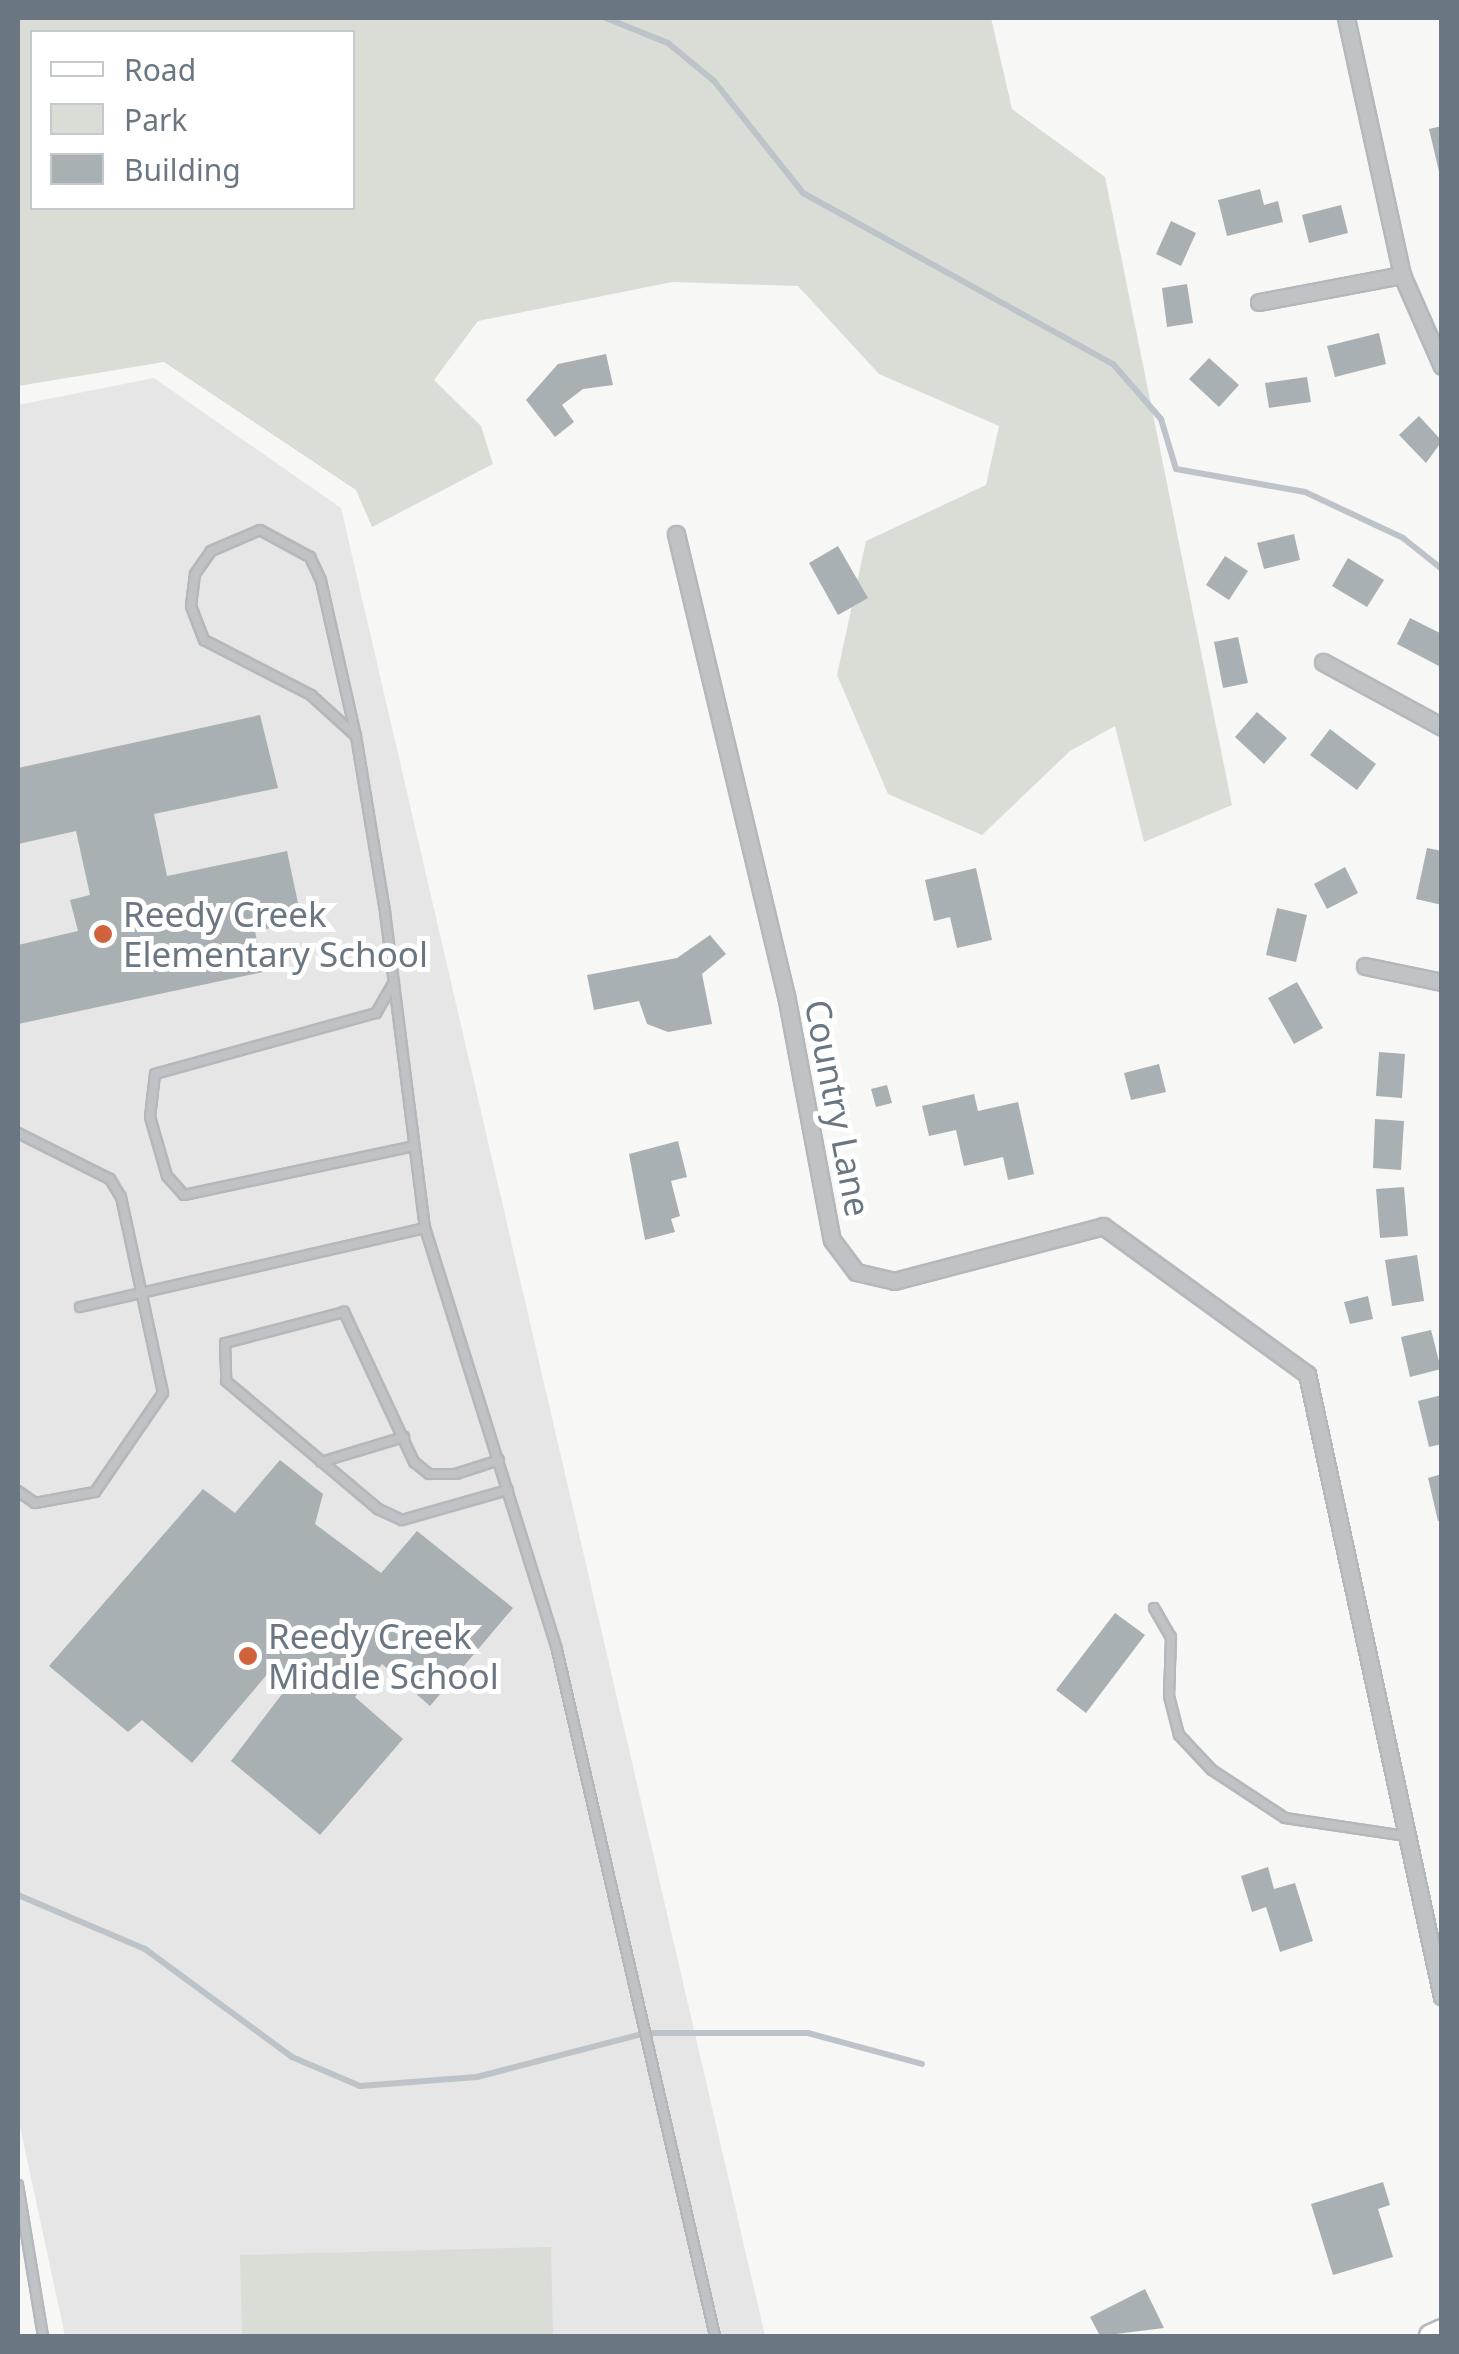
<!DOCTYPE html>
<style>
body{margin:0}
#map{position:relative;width:1459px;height:2354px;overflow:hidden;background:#f7f7f5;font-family:"Noto Sans",sans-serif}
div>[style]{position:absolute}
.built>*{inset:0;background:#e5e6e5}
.green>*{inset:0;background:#d9ddd6}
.stream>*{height:6px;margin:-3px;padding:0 3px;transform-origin:3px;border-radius:3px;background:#bcc4c9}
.building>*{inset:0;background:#a9b0b4}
.roads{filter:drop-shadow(2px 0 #b4b8bc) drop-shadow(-2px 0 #b4b8bc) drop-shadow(0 2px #b4b8bc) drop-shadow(0 -2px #b4b8bc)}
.lane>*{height:8px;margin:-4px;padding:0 4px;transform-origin:4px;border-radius:4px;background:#bfc3c6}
.street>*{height:15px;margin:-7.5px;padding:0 7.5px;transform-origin:7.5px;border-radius:7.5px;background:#bfc3c6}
.secondary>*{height:22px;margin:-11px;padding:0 11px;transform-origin:11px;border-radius:11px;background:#fff}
.dots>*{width:28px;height:28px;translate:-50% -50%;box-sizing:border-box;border:5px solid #fff;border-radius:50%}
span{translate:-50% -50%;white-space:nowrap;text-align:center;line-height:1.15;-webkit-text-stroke:10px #fff;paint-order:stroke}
.poi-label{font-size:35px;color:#6a7782}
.left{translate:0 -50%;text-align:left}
.street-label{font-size:35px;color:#6a7782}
.frame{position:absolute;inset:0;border:20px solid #6a7782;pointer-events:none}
.legend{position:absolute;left:30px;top:30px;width:325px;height:180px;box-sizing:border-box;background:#fff;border:2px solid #c3c9cd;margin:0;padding:12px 18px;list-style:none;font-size:30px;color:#6a7782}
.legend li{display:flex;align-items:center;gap:20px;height:50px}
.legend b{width:50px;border:2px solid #c3c9cd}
</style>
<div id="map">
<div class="built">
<i style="clip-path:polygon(154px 378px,341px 508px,765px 2336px,65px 2336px,18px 2117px,18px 405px)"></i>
</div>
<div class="green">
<i style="clip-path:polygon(evenodd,18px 18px,991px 18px,1012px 109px,1105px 177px,1232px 805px,1144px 842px,1115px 726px,1070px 751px,982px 835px,888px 794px,837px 675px,866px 541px,986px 485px,999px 426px,879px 374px,798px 286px,672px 282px,478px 321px,434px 380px,481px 426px,493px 464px,372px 527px,356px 490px,164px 362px,18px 386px,18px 18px,32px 32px,352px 32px,352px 208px,32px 208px,32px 32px)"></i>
<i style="clip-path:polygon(551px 2247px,553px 2336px,242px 2336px,240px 2255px)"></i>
</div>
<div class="stream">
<i style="left:606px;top:18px;width:67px;rotate:22deg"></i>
<i style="left:668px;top:43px;width:60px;rotate:39.6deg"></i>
<i style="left:714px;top:81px;width:143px;rotate:51.5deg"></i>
<i style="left:803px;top:193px;width:354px;rotate:28.9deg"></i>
<i style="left:1113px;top:364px;width:73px;rotate:48.9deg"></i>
<i style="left:1161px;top:419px;width:52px;rotate:73.3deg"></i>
<i style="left:1176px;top:469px;width:131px;rotate:10.1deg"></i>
<i style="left:1305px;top:492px;width:108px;rotate:25.1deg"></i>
<i style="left:1403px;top:538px;width:50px;rotate:38.5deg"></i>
<i style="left:18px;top:1895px;width:138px;rotate:23deg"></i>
<i style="left:145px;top:1949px;width:182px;rotate:36.3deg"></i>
<i style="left:292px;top:2057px;width:74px;rotate:23.1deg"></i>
<i style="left:360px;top:2086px;width:117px;rotate:-4.4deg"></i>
<i style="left:477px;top:2077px;width:175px;rotate:-14.6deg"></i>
<i style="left:646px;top:2033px;width:162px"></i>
<i style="left:808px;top:2033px;width:118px;rotate:15.2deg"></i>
</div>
<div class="building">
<i style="clip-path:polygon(1442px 126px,1442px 176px,1440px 176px,1429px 129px)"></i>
<i style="clip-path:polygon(1260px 189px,1264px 205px,1278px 201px,1283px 222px,1227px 236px,1218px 200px)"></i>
<i style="clip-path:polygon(1341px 205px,1348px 233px,1309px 243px,1302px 215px)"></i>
<i style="clip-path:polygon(1171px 221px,1196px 233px,1181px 266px,1156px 254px)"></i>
<i style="clip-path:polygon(1187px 284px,1193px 323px,1167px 327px,1162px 288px)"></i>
<i style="clip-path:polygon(1379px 333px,1386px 364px,1335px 377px,1327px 346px)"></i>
<i style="clip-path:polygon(606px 354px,613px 385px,583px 389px,562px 405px,574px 422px,555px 437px,526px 400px,558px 364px)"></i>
<i style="clip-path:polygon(1209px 358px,1239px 385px,1219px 407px,1189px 379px)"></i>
<i style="clip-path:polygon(1307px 377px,1311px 402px,1269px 408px,1265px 383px)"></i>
<i style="clip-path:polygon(1419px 416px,1442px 441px,1426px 463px,1399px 435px)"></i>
<i style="clip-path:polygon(1294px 534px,1300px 560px,1264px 569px,1257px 543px)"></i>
<i style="clip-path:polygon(838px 546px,868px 598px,838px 615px,809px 563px)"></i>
<i style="clip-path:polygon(1225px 556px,1248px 571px,1229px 600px,1206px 585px)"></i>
<i style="clip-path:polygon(1348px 558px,1384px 580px,1367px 607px,1332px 586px)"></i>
<i style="clip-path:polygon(1410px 618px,1442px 634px,1439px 666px,1397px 644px)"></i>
<i style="clip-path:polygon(1238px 637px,1248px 683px,1223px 688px,1214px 642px)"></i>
<i style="clip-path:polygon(1257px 712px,1287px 738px,1264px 764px,1235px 737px)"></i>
<i style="clip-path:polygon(260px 715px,278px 788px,154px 814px,167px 876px,287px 851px,302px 922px,255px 931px,263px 972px,18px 1024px,18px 945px,78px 931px,70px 900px,90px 895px,76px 831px,18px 844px,18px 768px)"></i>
<i style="clip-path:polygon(1330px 729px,1376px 764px,1357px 790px,1310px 755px)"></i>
<i style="clip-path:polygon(1427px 848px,1442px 851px,1442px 905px,1416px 899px)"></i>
<i style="clip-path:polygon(1345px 867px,1358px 893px,1327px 909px,1314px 884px)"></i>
<i style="clip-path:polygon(976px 868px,992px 940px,957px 948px,950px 917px,934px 921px,925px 880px)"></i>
<i style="clip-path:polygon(1277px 908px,1307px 915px,1296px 962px,1266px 955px)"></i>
<i style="clip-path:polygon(710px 935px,726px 954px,702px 974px,712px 1024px,668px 1032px,647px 1024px,639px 1001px,594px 1010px,587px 975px,677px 958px)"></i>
<i style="clip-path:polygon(1297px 982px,1323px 1028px,1294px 1044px,1268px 998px)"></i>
<i style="clip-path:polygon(1379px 1052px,1405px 1054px,1402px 1098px,1376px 1096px)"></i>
<i style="clip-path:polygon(1159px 1064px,1166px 1092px,1131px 1100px,1124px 1073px)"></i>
<i style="clip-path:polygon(887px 1085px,892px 1103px,876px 1107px,871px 1089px)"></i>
<i style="clip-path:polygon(974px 1094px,978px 1111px,1018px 1102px,1034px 1174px,1008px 1180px,1003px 1157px,964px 1166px,956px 1130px,929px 1136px,922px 1106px)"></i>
<i style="clip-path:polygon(1375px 1119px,1404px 1121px,1401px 1170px,1373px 1168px)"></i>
<i style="clip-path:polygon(678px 1141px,687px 1177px,671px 1181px,680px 1216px,671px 1219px,675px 1232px,645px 1240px,629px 1154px)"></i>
<i style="clip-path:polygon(1404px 1187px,1408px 1236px,1380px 1238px,1376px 1189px)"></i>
<i style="clip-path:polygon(1417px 1255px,1424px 1301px,1392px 1306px,1385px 1260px)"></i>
<i style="clip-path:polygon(1368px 1296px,1373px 1319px,1350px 1324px,1344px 1302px)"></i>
<i style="clip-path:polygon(1431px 1330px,1441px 1369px,1410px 1377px,1401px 1337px)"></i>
<i style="clip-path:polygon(1442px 1395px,1442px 1444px,1429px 1447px,1418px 1401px)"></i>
<i style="clip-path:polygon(280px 1460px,323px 1494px,315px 1524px,381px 1573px,417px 1531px,513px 1608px,430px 1706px,382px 1664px,355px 1697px,403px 1739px,320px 1835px,231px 1761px,289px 1685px,270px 1671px,192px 1763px,142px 1720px,128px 1732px,49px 1666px,203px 1489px,235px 1513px)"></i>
<i style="clip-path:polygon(1442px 1474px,1442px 1520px,1438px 1521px,1428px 1478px)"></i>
<i style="clip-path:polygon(1115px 1613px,1145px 1635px,1086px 1713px,1056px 1690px)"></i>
<i style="clip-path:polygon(1268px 1867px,1274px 1889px,1295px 1883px,1313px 1941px,1280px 1952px,1266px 1907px,1252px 1912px,1241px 1876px)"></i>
<i style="clip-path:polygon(1383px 2182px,1390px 2205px,1378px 2209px,1393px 2257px,1333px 2275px,1311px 2204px)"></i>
<i style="clip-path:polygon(1145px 2289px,1164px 2328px,1100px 2336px,1090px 2317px)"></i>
</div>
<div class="roads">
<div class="lane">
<i style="left:356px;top:736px;width:61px;rotate:-137.7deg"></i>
<i style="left:311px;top:695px;width:120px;rotate:-152.8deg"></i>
<i style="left:204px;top:640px;width:36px;rotate:-111deg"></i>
<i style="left:191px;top:606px;width:32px;rotate:-83deg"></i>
<i style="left:195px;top:574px;width:28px;rotate:-55deg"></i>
<i style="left:211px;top:551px;width:53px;rotate:-23.2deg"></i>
<i style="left:260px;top:530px;width:57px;rotate:28.4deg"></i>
<i style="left:310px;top:557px;width:26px;rotate:65deg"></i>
<i style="left:321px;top:581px;width:159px;rotate:77.3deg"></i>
<i style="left:356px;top:736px;width:178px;rotate:80.6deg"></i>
<i style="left:385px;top:912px;width:319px;rotate:82.8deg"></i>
<i style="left:425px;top:1228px;width:442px;rotate:72.6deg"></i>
<i style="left:557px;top:1650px;width:704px;rotate:77.03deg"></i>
<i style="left:394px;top:982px;width:36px;rotate:120deg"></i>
<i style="left:376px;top:1013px;width:229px;rotate:164.6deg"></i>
<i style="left:155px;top:1074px;width:43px;rotate:96.6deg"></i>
<i style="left:150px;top:1117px;width:61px;rotate:73.9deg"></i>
<i style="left:167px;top:1176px;width:25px;rotate:48deg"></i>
<i style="left:184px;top:1195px;width:235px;rotate:-12deg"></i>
<i style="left:18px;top:1133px;width:103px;rotate:26.6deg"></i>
<i style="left:110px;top:1179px;width:21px;rotate:59deg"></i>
<i style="left:121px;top:1197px;width:200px;rotate:77.9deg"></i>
<i style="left:163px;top:1393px;width:120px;rotate:124.5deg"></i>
<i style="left:95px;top:1492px;width:61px;rotate:169.6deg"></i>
<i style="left:35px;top:1503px;width:21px;rotate:-145deg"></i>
<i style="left:80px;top:1307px;width:354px;rotate:-12.9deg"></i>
<i style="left:499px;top:1460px;width:45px;rotate:162deg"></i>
<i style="left:456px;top:1474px;width:27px;rotate:180deg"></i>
<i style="left:429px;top:1474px;width:19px;rotate:-141deg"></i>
<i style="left:414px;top:1462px;width:166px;rotate:-115deg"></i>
<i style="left:344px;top:1312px;width:123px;rotate:165.4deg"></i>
<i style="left:225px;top:1343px;width:38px;rotate:88deg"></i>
<i style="left:226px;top:1381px;width:199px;rotate:40.1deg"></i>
<i style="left:378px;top:1509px;width:26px;rotate:25deg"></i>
<i style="left:402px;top:1520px;width:110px;rotate:-15.8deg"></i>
<i style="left:321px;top:1462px;width:87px;rotate:-16.8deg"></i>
<i style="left:1154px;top:1608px;width:34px;rotate:60deg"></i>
<i style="left:1171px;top:1637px;width:59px;rotate:91.9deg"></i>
<i style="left:1169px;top:1696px;width:40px;rotate:75.6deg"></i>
<i style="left:1179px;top:1735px;width:48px;rotate:46.7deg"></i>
<i style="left:1212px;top:1770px;width:87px;rotate:33.3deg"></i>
<i style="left:1285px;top:1818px;width:121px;rotate:8.5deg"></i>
<i style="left:18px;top:2185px;width:153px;rotate:80.6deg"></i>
</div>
<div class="street">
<i style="left:1346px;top:18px;width:263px;rotate:77.7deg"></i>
<i style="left:1402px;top:275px;width:99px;rotate:66.3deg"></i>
<i style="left:1259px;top:302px;width:146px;rotate:-10.7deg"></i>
<i style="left:676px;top:534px;width:474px;rotate:76.6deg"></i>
<i style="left:786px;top:995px;width:249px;rotate:79.4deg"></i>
<i style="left:832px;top:1240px;width:40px;rotate:53deg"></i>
<i style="left:856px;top:1272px;width:39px;rotate:13deg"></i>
<i style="left:894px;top:1281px;width:216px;rotate:-14.7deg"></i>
<i style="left:1103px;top:1226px;width:252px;rotate:36deg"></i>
<i style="left:1307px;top:1374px;width:637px;rotate:77.77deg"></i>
<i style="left:1323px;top:662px;width:136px;rotate:28.6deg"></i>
<i style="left:1365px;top:966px;width:79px;rotate:11.7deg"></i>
</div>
<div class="secondary">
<i style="left:1431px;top:2336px;width:12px;rotate:-24deg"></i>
</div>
</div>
<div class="dots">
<i style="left:103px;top:934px;background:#d0623c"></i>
<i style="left:248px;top:1656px;background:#d0623c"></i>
</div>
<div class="poi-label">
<span class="left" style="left:123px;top:934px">Reedy Creek<br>Elementary School</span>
<span class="left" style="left:268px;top:1656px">Reedy Creek<br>Middle School</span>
</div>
<div class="street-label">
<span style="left:838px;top:1108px;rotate:79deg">Country Lane</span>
</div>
<div class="frame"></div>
<ul class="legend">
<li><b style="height:12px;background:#fff"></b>Road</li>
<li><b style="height:28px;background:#d9ddd6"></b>Park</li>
<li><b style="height:28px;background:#a9b0b4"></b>Building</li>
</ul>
</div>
